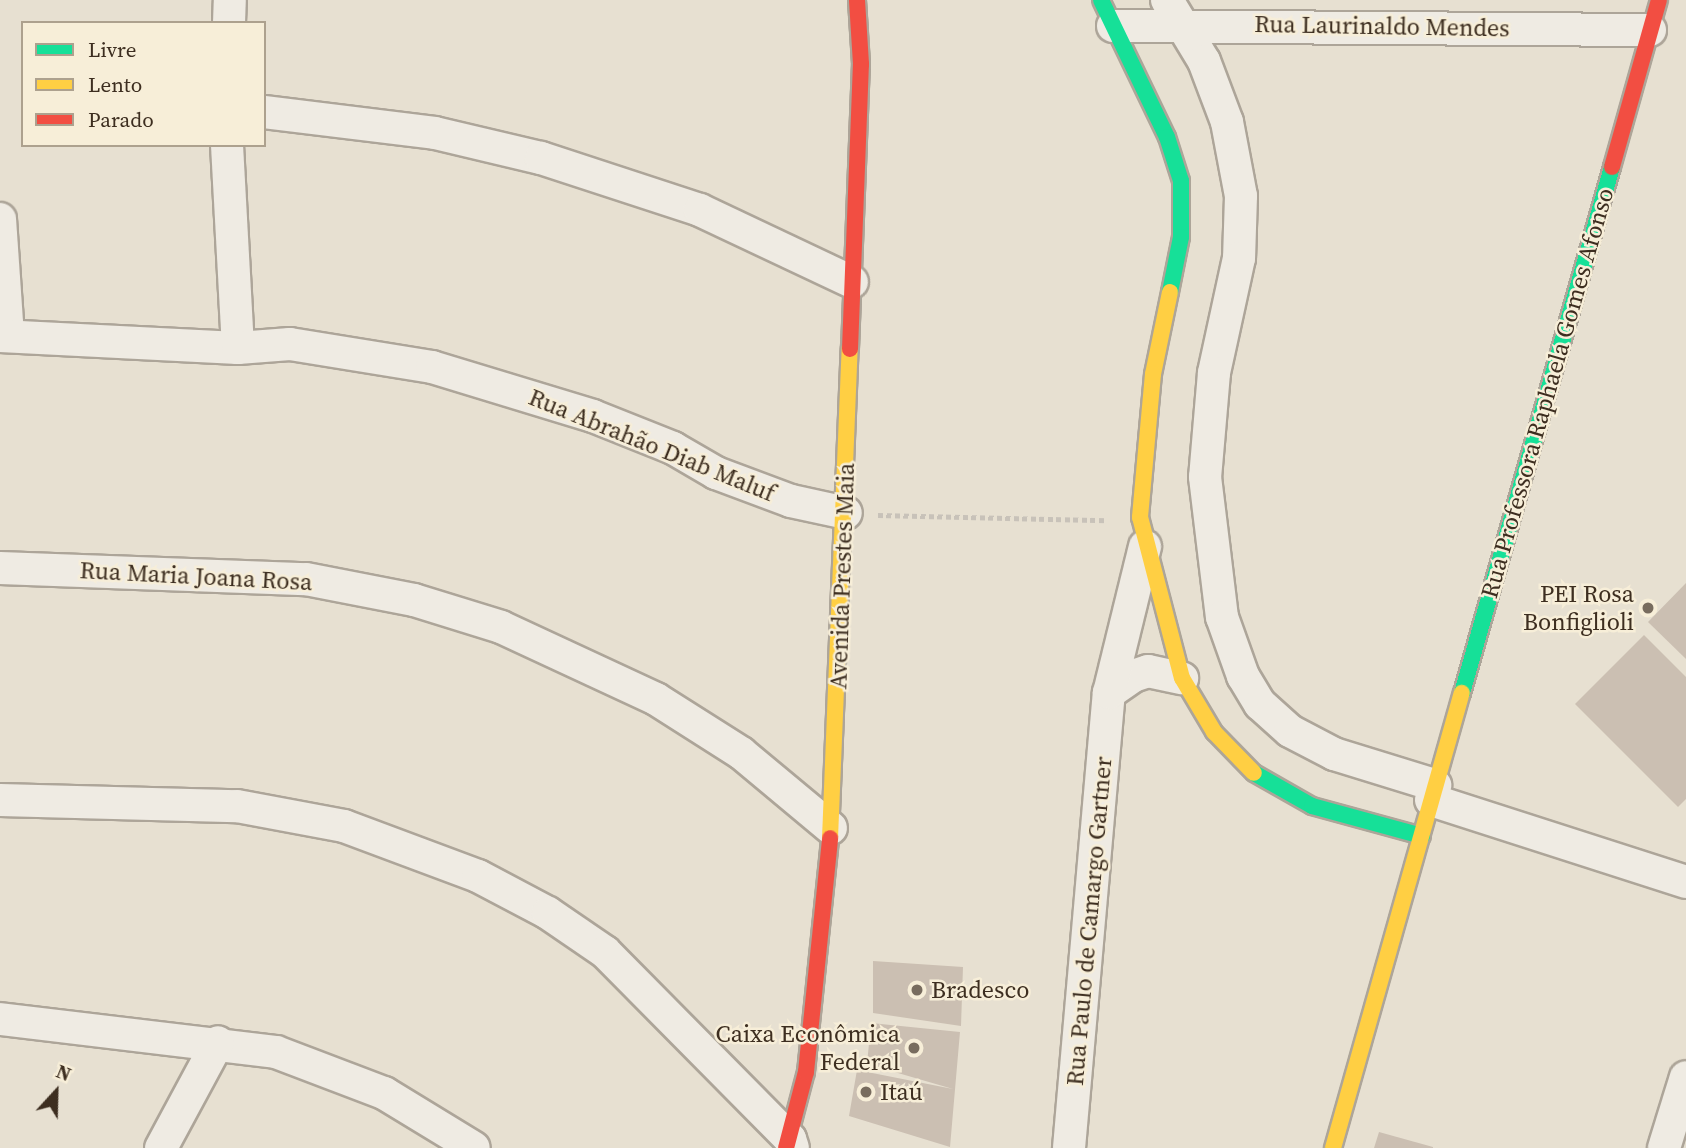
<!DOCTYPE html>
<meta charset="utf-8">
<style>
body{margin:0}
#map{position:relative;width:1686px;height:1148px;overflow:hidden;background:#e7e0d1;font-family:"Source Serif 4",serif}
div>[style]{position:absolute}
.building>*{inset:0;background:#cbbfb2}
.path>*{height:4.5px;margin-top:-2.25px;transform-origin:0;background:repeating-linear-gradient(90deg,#c8c2b9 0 5px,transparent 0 8.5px)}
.roads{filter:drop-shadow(2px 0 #ada599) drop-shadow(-2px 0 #ada599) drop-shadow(0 2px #ada599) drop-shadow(0 -2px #ada599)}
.street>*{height:32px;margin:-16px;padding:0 16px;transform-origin:16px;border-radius:16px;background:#efebe3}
.fast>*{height:16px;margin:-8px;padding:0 8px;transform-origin:8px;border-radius:8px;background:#16e098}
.slow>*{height:16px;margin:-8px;padding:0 8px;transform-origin:8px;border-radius:8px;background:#ffcf43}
.jam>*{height:16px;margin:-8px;padding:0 8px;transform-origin:8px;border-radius:8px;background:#f24e42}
.dots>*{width:19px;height:19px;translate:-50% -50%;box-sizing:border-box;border:4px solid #f7eed8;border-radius:50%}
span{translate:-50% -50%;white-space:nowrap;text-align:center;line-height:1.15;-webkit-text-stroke:5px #f7eed8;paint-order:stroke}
.street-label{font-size:24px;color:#3d2e20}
.poi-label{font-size:24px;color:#3d2e20}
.right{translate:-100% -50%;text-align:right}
.left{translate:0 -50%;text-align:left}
.legend{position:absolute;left:21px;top:21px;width:245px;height:126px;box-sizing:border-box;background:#f7eed8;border:2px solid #ada18e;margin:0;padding:9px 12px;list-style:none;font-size:21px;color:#3d2e20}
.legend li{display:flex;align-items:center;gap:14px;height:35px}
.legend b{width:35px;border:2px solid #ada18e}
.north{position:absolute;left:21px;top:1057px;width:70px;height:70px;-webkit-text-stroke:5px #f7eed8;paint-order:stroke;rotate:22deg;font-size:19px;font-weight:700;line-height:28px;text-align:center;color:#3d2e20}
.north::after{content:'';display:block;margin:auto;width:24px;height:32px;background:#3d2e20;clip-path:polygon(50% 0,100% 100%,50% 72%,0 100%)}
</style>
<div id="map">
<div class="building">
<i style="clip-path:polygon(1686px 583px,1686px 659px,1648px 622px)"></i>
<i style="clip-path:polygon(1644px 635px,1686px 677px,1686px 799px,1678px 807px,1575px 704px)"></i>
<i style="clip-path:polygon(873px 961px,963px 967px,961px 1026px,873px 1013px)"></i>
<i style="clip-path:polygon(871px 1023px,960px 1032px,950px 1147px,849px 1116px,857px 1070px,953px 1089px,867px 1064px)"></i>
<i style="clip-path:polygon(1379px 1132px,1433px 1147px,1433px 1148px,1374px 1148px)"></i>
</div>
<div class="path">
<i style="left:878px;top:515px;width:229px;rotate:1.3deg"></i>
</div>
<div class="roads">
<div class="street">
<i style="left:1167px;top:0;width:71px;rotate:58.8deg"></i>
<i style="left:1204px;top:61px;width:65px;rotate:69.3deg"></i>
<i style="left:1227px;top:122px;width:75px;rotate:79.3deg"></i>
<i style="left:1241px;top:196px;width:62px;rotate:91.8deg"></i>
<i style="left:1239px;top:258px;width:118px;rotate:102.3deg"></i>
<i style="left:1214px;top:373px;width:104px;rotate:94.9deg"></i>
<i style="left:1205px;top:477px;width:141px;rotate:83.1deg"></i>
<i style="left:1222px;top:617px;width:63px;rotate:70.4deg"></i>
<i style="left:1243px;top:676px;width:33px;rotate:59deg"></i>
<i style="left:1260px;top:704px;width:40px;rotate:42deg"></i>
<i style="left:1290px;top:731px;width:50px;rotate:27.6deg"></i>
<i style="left:1334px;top:754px;width:106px;rotate:17.1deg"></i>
<i style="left:229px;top:23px;width:23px;rotate:-88deg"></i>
<i style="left:1113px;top:26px;width:537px;rotate:0.43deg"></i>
<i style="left:264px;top:112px;width:172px;rotate:7deg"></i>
<i style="left:435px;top:133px;width:109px;rotate:13.3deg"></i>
<i style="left:541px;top:158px;width:167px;rotate:18.1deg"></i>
<i style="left:700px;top:210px;width:168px;rotate:25.3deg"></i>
<i style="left:227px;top:145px;width:203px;rotate:86.9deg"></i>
<i style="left:0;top:219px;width:117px;rotate:86.1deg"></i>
<i style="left:0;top:336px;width:238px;rotate:2.9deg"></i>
<i style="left:238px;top:348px;width:52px;rotate:-4.4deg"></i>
<i style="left:290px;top:344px;width:144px;rotate:9.2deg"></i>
<i style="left:432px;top:367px;width:168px;rotate:16.9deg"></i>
<i style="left:593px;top:416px;width:86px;rotate:21.8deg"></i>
<i style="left:673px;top:448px;width:50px;rotate:30.2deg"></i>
<i style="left:716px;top:473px;width:80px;rotate:20.5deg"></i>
<i style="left:791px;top:501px;width:56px;rotate:12.3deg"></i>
<i style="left:0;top:568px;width:306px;rotate:2.1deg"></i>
<i style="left:306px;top:579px;width:110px;rotate:11deg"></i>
<i style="left:414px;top:600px;width:91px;rotate:17.2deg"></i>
<i style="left:501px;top:627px;width:171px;rotate:24.9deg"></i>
<i style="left:656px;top:699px;width:101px;rotate:32.4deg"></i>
<i style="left:741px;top:753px;width:117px;rotate:39.8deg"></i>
<i style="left:1109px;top:693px;width:29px;rotate:-35deg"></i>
<i style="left:1133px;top:676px;width:16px;rotate:-18deg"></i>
<i style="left:1148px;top:671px;width:35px;rotate:12deg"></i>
<i style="left:0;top:800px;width:237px;rotate:1.5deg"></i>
<i style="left:237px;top:806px;width:109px;rotate:10.6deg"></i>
<i style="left:344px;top:826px;width:143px;rotate:20.5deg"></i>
<i style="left:478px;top:876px;width:79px;rotate:27.9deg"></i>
<i style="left:548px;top:913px;width:69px;rotate:34.4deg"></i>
<i style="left:605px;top:952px;width:263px;rotate:45.3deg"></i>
<i style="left:790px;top:1139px;width:9px;rotate:72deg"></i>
<i style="left:1431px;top:800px;width:268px;rotate:17.8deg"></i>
<i style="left:0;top:1019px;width:278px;rotate:6.8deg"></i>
<i style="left:276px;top:1052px;width:116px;rotate:20.8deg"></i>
<i style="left:384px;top:1093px;width:105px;rotate:31.4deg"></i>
<i style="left:161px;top:1148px;width:120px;rotate:-61.7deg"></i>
<i style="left:1069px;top:1148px;width:457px;rotate:-85deg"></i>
<i style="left:1109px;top:693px;width:151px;rotate:-76.2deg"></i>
<i style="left:1664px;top:1148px;width:74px;rotate:-72.8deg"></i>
</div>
<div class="fast">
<i style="left:1101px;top:0;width:152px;rotate:64.3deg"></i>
<i style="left:1167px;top:137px;width:46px;rotate:72.3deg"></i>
<i style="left:1181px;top:181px;width:56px;rotate:90deg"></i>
<i style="left:1181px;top:237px;width:56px;rotate:101.3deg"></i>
<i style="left:1462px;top:693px;width:547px;rotate:-74.08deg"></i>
<i style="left:1254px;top:773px;width:67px;rotate:29.6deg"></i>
<i style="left:1312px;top:806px;width:114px;rotate:15.3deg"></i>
</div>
<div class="slow">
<i style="left:1170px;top:292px;width:84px;rotate:101.7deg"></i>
<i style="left:1153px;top:374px;width:144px;rotate:95.2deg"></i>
<i style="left:1140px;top:517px;width:166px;rotate:75.4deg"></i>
<i style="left:1182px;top:678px;width:63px;rotate:59.3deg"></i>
<i style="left:1214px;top:732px;width:57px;rotate:45.7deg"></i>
<i style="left:830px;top:838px;width:489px;rotate:-87.7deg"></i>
<i style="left:1333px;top:1148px;width:473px;rotate:-74.2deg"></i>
</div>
<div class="jam">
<i style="left:1612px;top:167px;width:173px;rotate:-74.3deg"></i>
<i style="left:850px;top:349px;width:285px;rotate:-87.8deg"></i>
<i style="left:861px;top:64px;width:64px;rotate:-93.6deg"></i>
<i style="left:786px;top:1148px;width:79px;rotate:-75.3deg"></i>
<i style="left:806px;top:1072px;width:235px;rotate:-84.1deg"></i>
</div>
</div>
<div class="dots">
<i style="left:1648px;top:608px;background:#786c5e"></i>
<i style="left:917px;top:990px;background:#786c5e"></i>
<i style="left:914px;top:1048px;background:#786c5e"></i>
<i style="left:866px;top:1092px;background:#786c5e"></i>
</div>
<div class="street-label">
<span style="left:1382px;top:26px;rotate:1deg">Rua Laurinaldo Mendes</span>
<span style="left:1547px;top:393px;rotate:-74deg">Rua Professora Raphaela Gomes Afonso</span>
<span style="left:652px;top:445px;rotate:22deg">Rua Abrahão Diab Maluf</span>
<span style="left:196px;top:576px;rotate:3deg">Rua Maria Joana Rosa</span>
<span style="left:842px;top:576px;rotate:-88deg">Avenida Prestes Maia</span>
<span style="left:1089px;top:921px;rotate:-85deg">Rua Paulo de Camargo Gartner</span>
</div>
<div class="poi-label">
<span class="right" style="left:1634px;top:608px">PEI Rosa<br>Bonfiglioli</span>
<span class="left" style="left:931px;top:990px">Bradesco</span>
<span class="right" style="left:900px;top:1048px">Caixa Econômica<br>Federal</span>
<span class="left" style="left:880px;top:1092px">Itaú</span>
</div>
<ul class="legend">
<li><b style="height:9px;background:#16e098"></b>Livre</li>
<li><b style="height:9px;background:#ffcf43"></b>Lento</li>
<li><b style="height:9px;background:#f24e42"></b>Parado</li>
</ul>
<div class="north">N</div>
</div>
